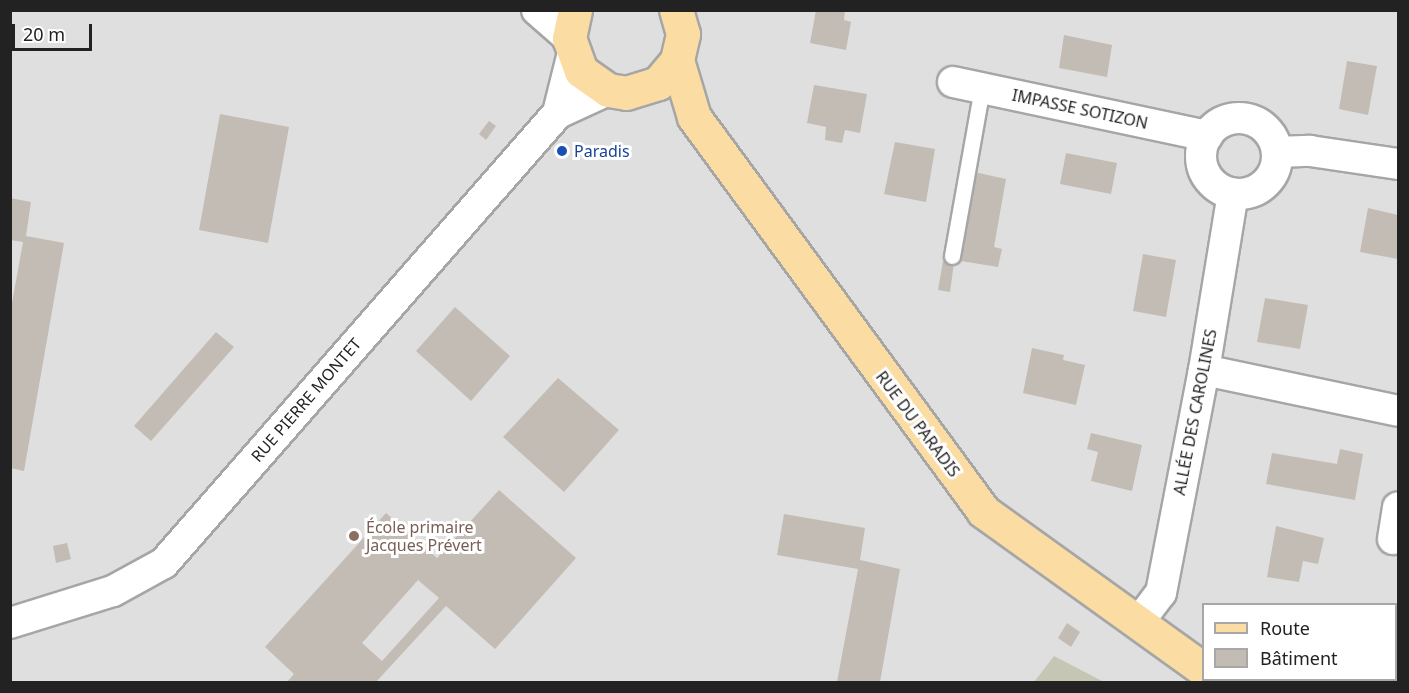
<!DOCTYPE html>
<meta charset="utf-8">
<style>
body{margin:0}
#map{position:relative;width:1409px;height:693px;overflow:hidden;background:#f2efe9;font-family:"Noto Sans",sans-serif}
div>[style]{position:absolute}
.residential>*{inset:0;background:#e0dfdf}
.construction>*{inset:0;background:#c5c6b4}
.building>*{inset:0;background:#c3bcb5}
.roads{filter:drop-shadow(2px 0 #a6a6a6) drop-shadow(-2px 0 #a6a6a6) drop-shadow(0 2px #a6a6a6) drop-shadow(0 -2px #a6a6a6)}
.lane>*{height:15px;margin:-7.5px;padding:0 7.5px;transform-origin:7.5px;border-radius:7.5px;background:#fff}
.street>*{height:30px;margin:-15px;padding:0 15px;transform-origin:15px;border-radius:15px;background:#fff}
.street>.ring{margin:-15px;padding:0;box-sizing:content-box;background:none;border:30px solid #fff;border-radius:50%}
.primary>*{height:33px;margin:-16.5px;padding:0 16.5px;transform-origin:16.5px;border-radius:16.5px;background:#fbdda4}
.dots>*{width:16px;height:16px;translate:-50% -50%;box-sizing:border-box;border:3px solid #fff;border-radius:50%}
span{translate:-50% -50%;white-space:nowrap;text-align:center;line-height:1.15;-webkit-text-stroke:6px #fff;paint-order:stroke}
.street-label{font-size:16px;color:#222}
.transit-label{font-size:16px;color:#164399}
.left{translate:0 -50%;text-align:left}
.education-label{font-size:16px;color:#785e54}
.frame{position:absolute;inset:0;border:12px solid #222;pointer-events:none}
.legend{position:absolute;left:1202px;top:603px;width:195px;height:78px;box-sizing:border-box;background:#fff;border:2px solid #a7a7a7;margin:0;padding:8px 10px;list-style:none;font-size:18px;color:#222}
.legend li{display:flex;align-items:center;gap:12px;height:30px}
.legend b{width:30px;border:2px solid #a7a7a7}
.scale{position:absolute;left:12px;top:24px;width:80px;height:27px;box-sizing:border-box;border:3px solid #222;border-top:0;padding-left:8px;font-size:18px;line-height:21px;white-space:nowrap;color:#222;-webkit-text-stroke:4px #fff;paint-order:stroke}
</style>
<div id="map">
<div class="residential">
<i style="clip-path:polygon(evenodd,10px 11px,1398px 11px,1398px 682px,11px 682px,10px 11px,1204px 604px,1396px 604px,1396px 680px,1204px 680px,1204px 604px)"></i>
</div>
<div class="construction">
<i style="clip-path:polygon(1054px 656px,1104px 682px,1034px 682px)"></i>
</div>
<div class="building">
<i style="clip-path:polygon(816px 10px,845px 10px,844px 20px,851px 22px,846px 50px,810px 43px)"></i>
<i style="clip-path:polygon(1064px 35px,1112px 45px,1107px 77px,1059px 68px)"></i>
<i style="clip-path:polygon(1347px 61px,1377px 66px,1368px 115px,1339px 109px)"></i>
<i style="clip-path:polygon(814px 85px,867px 94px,860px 133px,845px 130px,842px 143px,825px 140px,826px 127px,807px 123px)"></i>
<i style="clip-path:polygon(220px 114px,289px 127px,268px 243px,199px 230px)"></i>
<i style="clip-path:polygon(489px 121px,496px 126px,486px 140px,479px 134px)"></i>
<i style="clip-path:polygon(895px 142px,935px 149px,926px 202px,884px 194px)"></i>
<i style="clip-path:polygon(1066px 153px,1117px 163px,1111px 194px,1060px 184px)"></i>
<i style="clip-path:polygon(974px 172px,1006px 179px,994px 247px,1002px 249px,998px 267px,961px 261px)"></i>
<i style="clip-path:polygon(10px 198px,31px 202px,26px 236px,64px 243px,24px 471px,10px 468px,10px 314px,23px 242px,10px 240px)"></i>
<i style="clip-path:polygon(1368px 208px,1398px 215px,1398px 259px,1360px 252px)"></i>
<i style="clip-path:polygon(1143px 254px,1176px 260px,1166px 317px,1133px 311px)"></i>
<i style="clip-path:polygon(943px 261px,954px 263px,950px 292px,938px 290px)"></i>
<i style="clip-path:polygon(1265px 298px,1308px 305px,1300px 349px,1257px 342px)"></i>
<i style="clip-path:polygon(455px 307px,510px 356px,471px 401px,416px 351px)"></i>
<i style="clip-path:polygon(216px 332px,234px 347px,151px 441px,134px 426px)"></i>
<i style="clip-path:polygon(1032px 348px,1064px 355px,1063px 360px,1085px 365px,1076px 405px,1023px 393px)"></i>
<i style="clip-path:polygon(558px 378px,619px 430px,564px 492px,503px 437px)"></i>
<i style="clip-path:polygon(1091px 433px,1142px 445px,1132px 491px,1091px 481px,1098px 452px,1087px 449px)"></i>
<i style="clip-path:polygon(1340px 449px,1363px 454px,1355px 500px,1266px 484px,1272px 453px,1337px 464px)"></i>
<i style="clip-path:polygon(evenodd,499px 490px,576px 558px,495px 649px,446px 606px,376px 682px,287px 682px,294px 674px,265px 647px,386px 513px,437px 558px,499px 490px,418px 580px,439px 598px,382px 661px,362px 643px,418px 580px)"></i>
<i style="clip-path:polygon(784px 514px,865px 528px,860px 560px,900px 569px,880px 682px,837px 682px,858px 569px,777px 555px)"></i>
<i style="clip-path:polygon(1276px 526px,1324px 538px,1318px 564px,1303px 561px,1299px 582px,1267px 577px)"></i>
<i style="clip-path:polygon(67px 543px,71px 559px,56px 563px,53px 546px)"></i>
<i style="clip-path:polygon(1067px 623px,1080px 632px,1071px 647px,1058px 638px)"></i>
</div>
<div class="roads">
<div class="lane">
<i style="left:952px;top:256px;width:171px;rotate:-79.9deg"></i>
</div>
<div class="street">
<i style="left:537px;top:10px;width:43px;rotate:41.2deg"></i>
<i style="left:953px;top:82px;width:260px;rotate:12deg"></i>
<i style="left:558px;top:113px;width:58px;rotate:-76deg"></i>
<i class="ring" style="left:1201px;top:118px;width:46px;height:46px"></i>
<i style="left:1277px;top:152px;width:33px;rotate:-2deg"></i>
<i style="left:1310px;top:151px;width:89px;rotate:8.4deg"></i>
<i style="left:1204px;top:370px;width:198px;rotate:11.9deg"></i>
<i style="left:1393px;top:539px;width:32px;rotate:-81deg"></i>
<i style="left:10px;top:623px;width:108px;rotate:-17.3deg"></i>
<i style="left:113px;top:591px;width:58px;rotate:-28.8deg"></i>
<i style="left:164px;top:563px;width:598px;rotate:-48.8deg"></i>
<i style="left:558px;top:113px;width:55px;rotate:-24.7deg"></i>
<i style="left:1138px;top:623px;width:38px;rotate:-53deg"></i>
<i style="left:1161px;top:593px;width:227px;rotate:-79.1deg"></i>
<i style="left:1204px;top:370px;width:179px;rotate:-80.7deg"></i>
</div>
<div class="primary">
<i style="left:575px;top:10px;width:29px;rotate:102deg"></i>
<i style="left:569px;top:38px;width:35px;rotate:70deg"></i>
<i style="left:581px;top:71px;width:33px;rotate:35deg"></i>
<i style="left:608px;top:90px;width:18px;rotate:9deg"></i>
<i style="left:626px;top:93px;width:34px;rotate:-17deg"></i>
<i style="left:658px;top:83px;width:30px;rotate:-50deg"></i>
<i style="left:677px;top:60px;width:27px;rotate:-77deg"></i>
<i style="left:683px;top:34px;width:25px;rotate:-106deg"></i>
<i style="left:677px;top:60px;width:59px;rotate:73.4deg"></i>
<i style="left:694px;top:117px;width:489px;rotate:53.7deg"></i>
<i style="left:983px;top:511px;width:272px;rotate:35.7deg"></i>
</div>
</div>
<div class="dots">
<i style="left:562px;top:151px;background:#1a4fb4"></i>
<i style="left:354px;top:536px;background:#8d6e63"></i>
</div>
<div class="street-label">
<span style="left:1080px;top:109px;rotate:12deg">IMPASSE SOTIZON</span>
<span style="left:306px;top:400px;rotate:-49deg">RUE PIERRE MONTET</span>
<span style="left:1195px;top:412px;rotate:-79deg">ALLÉE DES CAROLINES</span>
<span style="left:918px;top:424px;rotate:53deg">RUE DU PARADIS</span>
</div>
<div class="transit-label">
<span class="left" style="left:574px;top:151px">Paradis</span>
</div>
<div class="education-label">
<span class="left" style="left:366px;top:536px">École primaire<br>Jacques Prévert</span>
</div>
<div class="frame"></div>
<ul class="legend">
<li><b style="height:8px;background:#fbdda4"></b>Route</li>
<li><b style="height:16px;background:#c3bcb5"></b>Bâtiment</li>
</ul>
<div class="scale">20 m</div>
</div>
